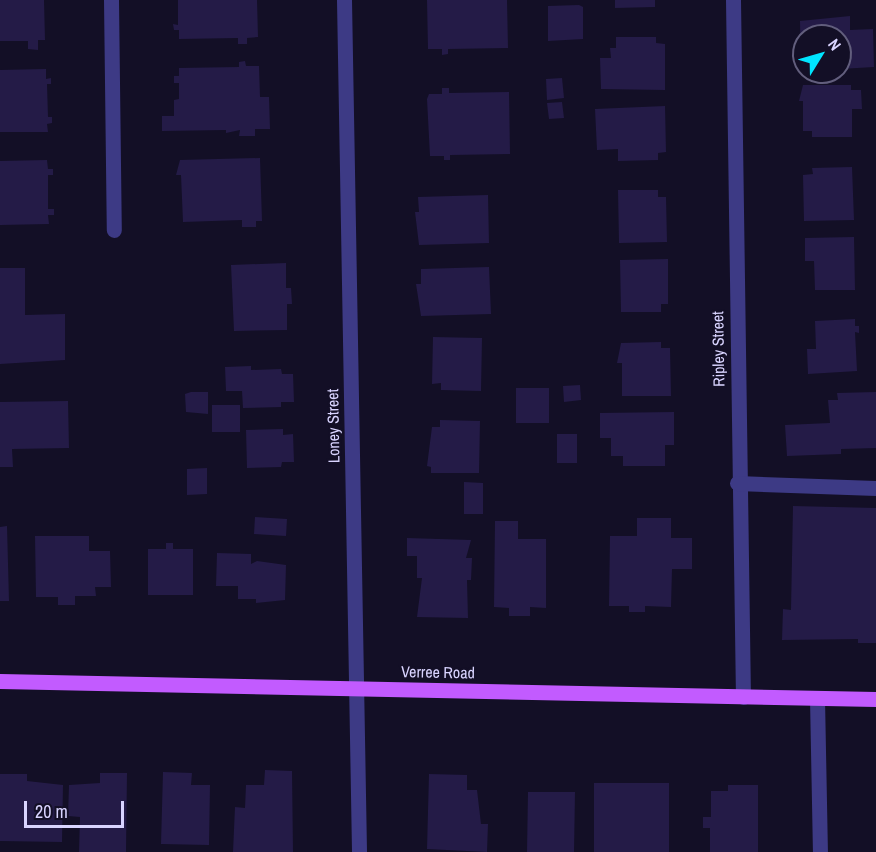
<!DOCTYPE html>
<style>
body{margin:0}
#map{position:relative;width:876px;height:852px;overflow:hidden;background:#130f26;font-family:"Archivo Narrow",sans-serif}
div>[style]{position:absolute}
.building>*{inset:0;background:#241b47}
.minor>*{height:15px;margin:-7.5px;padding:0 7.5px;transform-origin:7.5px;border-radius:7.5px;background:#3d3a85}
.major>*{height:15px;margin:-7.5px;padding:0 7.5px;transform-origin:7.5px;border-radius:7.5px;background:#c25bff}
span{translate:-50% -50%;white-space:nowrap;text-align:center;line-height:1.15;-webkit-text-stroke:4.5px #130f26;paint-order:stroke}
.street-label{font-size:16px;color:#d9d4ff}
.north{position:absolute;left:792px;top:24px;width:60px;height:60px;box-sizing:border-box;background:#130f26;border:2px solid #625e7d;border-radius:50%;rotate:53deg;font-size:16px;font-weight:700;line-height:24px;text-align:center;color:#d9d4ff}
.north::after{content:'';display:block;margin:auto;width:21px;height:27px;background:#00e5ff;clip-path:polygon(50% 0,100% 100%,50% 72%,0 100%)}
.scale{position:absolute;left:24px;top:801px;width:100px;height:27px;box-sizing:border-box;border:3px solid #d9d4ff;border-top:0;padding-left:8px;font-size:18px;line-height:21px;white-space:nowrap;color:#d9d4ff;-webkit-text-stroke:4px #130f26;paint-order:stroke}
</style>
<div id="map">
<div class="building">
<i style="clip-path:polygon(0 0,44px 0,45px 40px,38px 40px,38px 50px,28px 49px,28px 41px,0 41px)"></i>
<i style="clip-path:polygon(178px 0,257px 0,258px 37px,247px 38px,247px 44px,238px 44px,238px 38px,179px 39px,179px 30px,174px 30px,173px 24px,178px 25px)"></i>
<i style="clip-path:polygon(427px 0,507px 0,508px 48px,448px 49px,448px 54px,442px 55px,442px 49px,428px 49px)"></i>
<i style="clip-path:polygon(615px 0,655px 0,655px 7px,615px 8px)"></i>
<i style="clip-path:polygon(579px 5px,583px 7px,583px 39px,548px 41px,548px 6px)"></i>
<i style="clip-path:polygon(850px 16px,850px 30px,873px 29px,874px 67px,840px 69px,840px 36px,804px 36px,801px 70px,800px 21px)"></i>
<i style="clip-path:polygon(616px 37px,656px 37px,656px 43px,665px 44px,665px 90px,601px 89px,600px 58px,611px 58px,610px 48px,616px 48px)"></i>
<i style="clip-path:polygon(245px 61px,246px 66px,259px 66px,260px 97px,269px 97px,270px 129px,255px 129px,255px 136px,239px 136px,240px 130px,226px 133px,226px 130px,162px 131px,162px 116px,174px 116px,174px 100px,179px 99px,179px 83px,174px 83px,174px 76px,179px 76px,179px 68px,239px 67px,239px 62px)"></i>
<i style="clip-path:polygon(46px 69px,46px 79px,51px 78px,51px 84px,47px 84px,48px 117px,52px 117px,52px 123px,47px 124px,48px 132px,0 132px,0 70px)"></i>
<i style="clip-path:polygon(562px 78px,564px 98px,547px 100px,546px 79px)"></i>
<i style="clip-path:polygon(803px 85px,851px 85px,851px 90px,861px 90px,862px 109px,852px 109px,852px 137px,812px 137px,812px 131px,803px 131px,803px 101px,799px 101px)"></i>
<i style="clip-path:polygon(442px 88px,449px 88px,449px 93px,509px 92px,510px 154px,450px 155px,450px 160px,444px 160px,444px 156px,430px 156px,427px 99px,429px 94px,442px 94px)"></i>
<i style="clip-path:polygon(562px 102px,564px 118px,549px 119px,547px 103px)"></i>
<i style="clip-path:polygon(665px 106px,666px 152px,658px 153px,658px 160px,618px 161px,618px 149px,597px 150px,595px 109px)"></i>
<i style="clip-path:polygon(260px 158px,262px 221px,256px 221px,256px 227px,242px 227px,242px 220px,183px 222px,181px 175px,176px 175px,180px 160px)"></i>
<i style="clip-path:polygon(47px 160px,48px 169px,53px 169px,53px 175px,48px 175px,48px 209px,54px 209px,54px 215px,48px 215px,49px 224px,0 225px,0 161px)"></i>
<i style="clip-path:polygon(852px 167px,854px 220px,804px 221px,803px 175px,813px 174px,812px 168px)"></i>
<i style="clip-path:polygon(618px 190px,658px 190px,658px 197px,666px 197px,667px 242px,619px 243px)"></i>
<i style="clip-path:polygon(488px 195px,489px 243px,419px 245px,415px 212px,419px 212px,418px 197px)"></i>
<i style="clip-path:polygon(854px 237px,855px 290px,815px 290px,814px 261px,805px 261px,805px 238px)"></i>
<i style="clip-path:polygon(668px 259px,668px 304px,661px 304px,661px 312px,621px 312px,620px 260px)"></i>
<i style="clip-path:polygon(286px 263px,286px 288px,291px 288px,292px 304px,287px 304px,287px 330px,234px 331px,231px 265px)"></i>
<i style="clip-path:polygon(489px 267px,491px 314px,421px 316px,416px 284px,421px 284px,421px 269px)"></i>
<i style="clip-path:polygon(0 268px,25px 268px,25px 315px,65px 314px,65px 360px,0 364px)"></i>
<i style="clip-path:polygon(855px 319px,855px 326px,859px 326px,859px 333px,855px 332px,857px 371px,808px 374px,807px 349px,816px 349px,815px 321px)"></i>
<i style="clip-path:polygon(433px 337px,482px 338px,481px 391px,441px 390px,441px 383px,432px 384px)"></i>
<i style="clip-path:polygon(661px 342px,661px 348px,670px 348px,671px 396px,622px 396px,622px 363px,617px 363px,621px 343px)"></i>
<i style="clip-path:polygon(251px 366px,251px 370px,281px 369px,282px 374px,293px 374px,294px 402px,281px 402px,281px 407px,243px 408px,242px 391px,226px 391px,225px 367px)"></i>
<i style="clip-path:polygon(580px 385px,581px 400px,564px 402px,563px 386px)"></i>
<i style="clip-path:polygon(516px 388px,549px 388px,549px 423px,516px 423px)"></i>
<i style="clip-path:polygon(191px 392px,208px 392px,208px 414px,186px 412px,185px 394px)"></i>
<i style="clip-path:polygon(876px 392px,876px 448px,841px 449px,841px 454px,787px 456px,785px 425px,830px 423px,828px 400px,838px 400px,837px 393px)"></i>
<i style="clip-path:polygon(68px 401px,69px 448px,12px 449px,13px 467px,0 467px,0 402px)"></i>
<i style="clip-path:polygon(212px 405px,240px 405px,240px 432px,212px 432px)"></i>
<i style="clip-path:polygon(674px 412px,674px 445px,665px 445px,665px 466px,623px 466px,623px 456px,611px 456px,611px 438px,600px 438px,600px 413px)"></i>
<i style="clip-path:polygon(440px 420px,480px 421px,479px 473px,431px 473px,431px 467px,427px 466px,432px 427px,440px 427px)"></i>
<i style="clip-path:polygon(283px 429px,283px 435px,293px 434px,294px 462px,282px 462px,281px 467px,247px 468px,246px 430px)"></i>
<i style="clip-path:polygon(557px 434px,577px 434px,577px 463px,557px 463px)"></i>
<i style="clip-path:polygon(207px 468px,207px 494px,187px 495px,187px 469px)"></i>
<i style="clip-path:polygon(464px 482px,483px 483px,483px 514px,464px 514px)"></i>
<i style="clip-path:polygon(793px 506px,876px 508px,876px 643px,858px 643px,858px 639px,782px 640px,783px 609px,791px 610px)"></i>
<i style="clip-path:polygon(255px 517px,287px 519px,286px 536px,254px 534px)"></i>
<i style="clip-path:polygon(637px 518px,671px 518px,671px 538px,692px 538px,692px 569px,672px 569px,671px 607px,645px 606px,645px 612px,629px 612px,629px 606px,609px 606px,610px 536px,637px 536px)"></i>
<i style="clip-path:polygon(495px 521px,518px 521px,518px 539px,546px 539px,546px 608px,530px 607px,530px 616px,509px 616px,509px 608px,494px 607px)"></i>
<i style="clip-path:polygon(7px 526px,9px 601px,0 601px,0 527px)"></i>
<i style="clip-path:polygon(35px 536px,89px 536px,89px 551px,110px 551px,111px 587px,95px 587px,96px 596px,75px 596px,75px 605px,58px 605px,58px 597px,36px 597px)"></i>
<i style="clip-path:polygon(407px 538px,471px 540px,466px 558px,472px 558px,471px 580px,467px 580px,468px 618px,417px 617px,422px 578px,417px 578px,417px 556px,407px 556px)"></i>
<i style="clip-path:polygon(166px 543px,173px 543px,173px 549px,193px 549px,193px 595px,148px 595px,148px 549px,166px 549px)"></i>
<i style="clip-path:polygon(217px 553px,251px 554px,251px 564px,257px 561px,286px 565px,285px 600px,256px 603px,256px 599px,238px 599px,238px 586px,216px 586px)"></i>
<i style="clip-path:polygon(265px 770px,292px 771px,293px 852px,233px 852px,235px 807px,245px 808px,246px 785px,264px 785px)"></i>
<i style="clip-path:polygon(163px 772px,192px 773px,191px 785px,210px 785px,209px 845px,161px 844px)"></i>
<i style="clip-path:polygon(100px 773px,127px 773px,126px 852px,79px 852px,80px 817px,68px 816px,69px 785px,100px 783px)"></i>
<i style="clip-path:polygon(0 774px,27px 774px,27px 781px,63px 785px,62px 842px,0 841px)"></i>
<i style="clip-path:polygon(429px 774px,467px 775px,467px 790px,477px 790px,481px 824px,488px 824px,487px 852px,427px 849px)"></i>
<i style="clip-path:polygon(594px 783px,669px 783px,669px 852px,594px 852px)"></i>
<i style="clip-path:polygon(728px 785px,758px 785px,758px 852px,710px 852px,710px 828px,703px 828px,703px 817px,711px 817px,711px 791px,728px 791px)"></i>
<i style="clip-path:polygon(528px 792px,575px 792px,574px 852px,527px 852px)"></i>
</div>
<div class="minor">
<i style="left:111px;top:0;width:230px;rotate:89.3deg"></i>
<i style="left:344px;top:0;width:852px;rotate:88.99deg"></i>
<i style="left:733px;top:0;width:697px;rotate:89.18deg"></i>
<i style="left:737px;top:483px;width:139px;rotate:2.1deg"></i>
<i style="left:817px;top:698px;width:154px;rotate:88.9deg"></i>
</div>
<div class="major">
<i style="left:0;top:681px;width:876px;rotate:1.18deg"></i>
</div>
<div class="street-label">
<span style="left:718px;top:349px;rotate:-91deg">Ripley Street</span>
<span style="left:333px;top:426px;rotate:-91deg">Loney Street</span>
<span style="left:438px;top:672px;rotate:1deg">Verree Road</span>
</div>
<div class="north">N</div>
<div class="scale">20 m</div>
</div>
